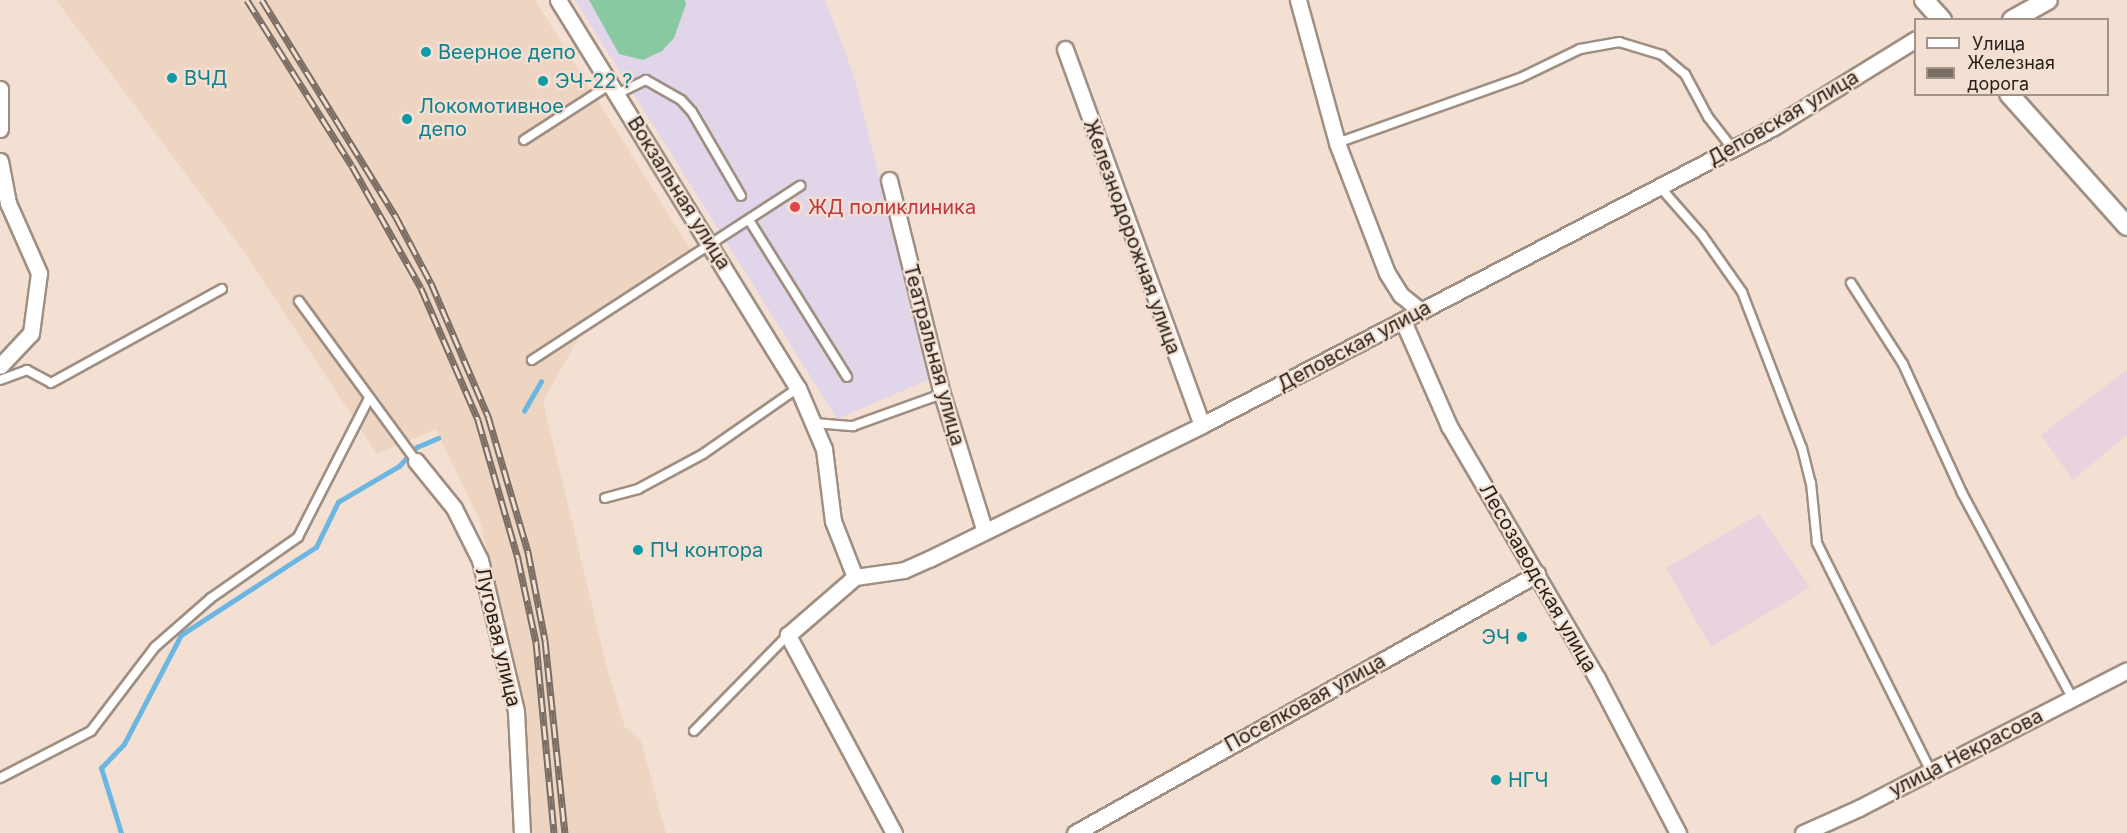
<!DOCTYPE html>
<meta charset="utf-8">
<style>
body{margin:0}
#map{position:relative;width:2127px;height:833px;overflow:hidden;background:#f3e0d2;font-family:Inter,sans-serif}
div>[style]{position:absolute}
.built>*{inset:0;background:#eed5c2}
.industrial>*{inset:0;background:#ead3df}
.medical>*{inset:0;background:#e1d5e9}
.green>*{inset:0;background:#88c9a1}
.stream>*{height:4.5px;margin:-2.25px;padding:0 2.25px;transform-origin:2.25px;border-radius:2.25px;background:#6cb6e2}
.roads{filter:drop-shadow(2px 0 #9f8f82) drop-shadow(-2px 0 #9f8f82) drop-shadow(0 2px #9f8f82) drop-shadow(0 -2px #9f8f82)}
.service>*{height:8px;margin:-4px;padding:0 4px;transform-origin:4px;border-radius:4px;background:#fff}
.minor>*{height:15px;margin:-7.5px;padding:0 7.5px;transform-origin:7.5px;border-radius:7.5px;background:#fff}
.tertiary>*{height:18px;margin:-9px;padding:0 9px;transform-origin:9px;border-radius:9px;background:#fff}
.rail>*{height:7px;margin-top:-3.5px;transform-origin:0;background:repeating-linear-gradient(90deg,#f3e0d2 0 14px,#796d64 0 28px);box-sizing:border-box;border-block:2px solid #796d64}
.dots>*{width:16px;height:16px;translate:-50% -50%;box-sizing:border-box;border:3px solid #f3e0d2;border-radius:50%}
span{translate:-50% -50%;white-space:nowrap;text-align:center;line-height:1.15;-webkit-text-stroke:4.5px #f3e0d2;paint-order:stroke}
.culture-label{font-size:20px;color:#0d838f}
.left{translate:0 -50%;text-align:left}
.right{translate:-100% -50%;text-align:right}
.street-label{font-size:20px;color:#261f1a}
.health-label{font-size:20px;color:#be3a42}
.legend{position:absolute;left:1914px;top:18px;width:195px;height:78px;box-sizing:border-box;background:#f3e0d2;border:2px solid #a19388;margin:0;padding:8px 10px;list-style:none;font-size:18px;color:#261f1a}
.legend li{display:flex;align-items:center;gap:12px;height:30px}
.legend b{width:30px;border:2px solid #a19388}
</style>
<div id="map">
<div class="built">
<i style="clip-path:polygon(56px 0,535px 0,692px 252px,585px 327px,543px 401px,608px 672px,625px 727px,641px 741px,666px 833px,532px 833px,510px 648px,480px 521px,436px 429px,377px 454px,245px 253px)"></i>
</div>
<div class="industrial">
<i style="clip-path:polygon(2127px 370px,2127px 435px,2073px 480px,2041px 435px)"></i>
<i style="clip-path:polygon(1759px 514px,1810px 587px,1711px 647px,1666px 568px)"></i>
</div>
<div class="medical">
<i style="clip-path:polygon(575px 0,825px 0,853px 73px,930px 379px,837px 419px)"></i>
</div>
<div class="green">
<i style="clip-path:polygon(589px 0,685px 0,686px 4px,674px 38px,662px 51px,643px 60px,619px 54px)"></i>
</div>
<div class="stream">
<i style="left:524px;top:411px;width:34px;rotate:-60deg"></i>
<i style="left:121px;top:833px;width:68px;rotate:-107.1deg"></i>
<i style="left:101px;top:768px;width:33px;rotate:-46deg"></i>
<i style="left:124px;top:744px;width:123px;rotate:-62.4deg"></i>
<i style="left:181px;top:635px;width:161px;rotate:-33.1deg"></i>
<i style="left:316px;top:547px;width:50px;rotate:-63.9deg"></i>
<i style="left:338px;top:502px;width:71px;rotate:-30.5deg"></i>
<i style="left:399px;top:466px;width:26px;rotate:-47deg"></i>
<i style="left:417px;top:447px;width:23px;rotate:-23deg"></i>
</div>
<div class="roads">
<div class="service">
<i style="left:617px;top:94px;width:32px;rotate:-26deg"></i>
<i style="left:646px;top:80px;width:40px;rotate:29.7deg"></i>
<i style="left:681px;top:100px;width:16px;rotate:47deg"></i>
<i style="left:692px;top:112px;width:97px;rotate:59.7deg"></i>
<i style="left:524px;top:140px;width:103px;rotate:-32.8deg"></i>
<i style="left:1337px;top:143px;width:194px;rotate:-19.6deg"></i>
<i style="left:1520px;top:78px;width:67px;rotate:-25.8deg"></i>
<i style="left:1580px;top:49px;width:40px;rotate:-10deg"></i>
<i style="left:1619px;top:42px;width:45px;rotate:16.8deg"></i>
<i style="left:1662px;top:55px;width:30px;rotate:40deg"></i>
<i style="left:1685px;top:74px;width:49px;rotate:61.9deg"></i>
<i style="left:1708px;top:117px;width:39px;rotate:52deg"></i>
<i style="left:1660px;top:187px;width:64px;rotate:48.8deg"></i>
<i style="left:1702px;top:235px;width:70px;rotate:54.9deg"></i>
<i style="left:1742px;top:292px;width:167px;rotate:69deg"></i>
<i style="left:1802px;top:448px;width:36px;rotate:76deg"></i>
<i style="left:1811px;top:483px;width:60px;rotate:84.3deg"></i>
<i style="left:1817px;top:543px;width:254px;rotate:63.5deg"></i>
<i style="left:749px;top:220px;width:185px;rotate:58deg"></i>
<i style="left:1851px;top:283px;width:96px;rotate:57.3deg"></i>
<i style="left:1903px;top:364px;width:142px;rotate:65.4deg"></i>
<i style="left:1962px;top:493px;width:234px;rotate:61.7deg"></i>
<i style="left:299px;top:301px;width:198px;rotate:53.8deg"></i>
<i style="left:532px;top:360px;width:320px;rotate:-33deg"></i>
<i style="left:0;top:380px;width:29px;rotate:-20deg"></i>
<i style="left:27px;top:370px;width:27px;rotate:28deg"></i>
<i style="left:51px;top:383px;width:195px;rotate:-28.8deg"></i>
<i style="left:815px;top:423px;width:38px;rotate:5deg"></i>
<i style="left:853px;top:426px;width:95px;rotate:-19.8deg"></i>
<i style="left:605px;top:498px;width:34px;rotate:-15deg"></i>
<i style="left:638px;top:489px;width:74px;rotate:-28.3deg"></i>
<i style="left:703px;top:454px;width:116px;rotate:-34.8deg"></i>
<i style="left:694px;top:731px;width:134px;rotate:-45.6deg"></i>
<i style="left:0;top:778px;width:102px;rotate:-27.3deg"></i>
<i style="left:91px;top:731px;width:106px;rotate:-52.7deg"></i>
<i style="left:155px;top:647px;width:74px;rotate:-41.2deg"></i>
<i style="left:211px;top:598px;width:106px;rotate:-35deg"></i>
<i style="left:298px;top:537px;width:156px;rotate:-62.9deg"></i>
</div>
<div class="minor">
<i style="left:558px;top:0;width:456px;rotate:58.3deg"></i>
<i style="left:798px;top:388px;width:66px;rotate:66.9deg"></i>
<i style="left:824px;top:449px;width:73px;rotate:82.9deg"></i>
<i style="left:833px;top:521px;width:60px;rotate:68.6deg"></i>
<i style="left:1298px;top:0;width:148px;rotate:74.7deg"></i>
<i style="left:1337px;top:143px;width:139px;rotate:69deg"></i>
<i style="left:1387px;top:273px;width:26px;rotate:58deg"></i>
<i style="left:1401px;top:295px;width:26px;rotate:39deg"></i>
<i style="left:1065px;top:49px;width:400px;rotate:70deg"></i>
<i style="left:0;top:89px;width:40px;rotate:90deg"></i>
<i style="left:0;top:161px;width:43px;rotate:79.2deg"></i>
<i style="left:8px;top:203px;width:77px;rotate:66.1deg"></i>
<i style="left:39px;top:273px;width:61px;rotate:97.6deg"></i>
<i style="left:31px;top:333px;width:45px;rotate:133.2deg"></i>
<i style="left:889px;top:180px;width:220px;rotate:76.1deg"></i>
<i style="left:942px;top:394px;width:141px;rotate:72.7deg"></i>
<i style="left:1403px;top:321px;width:115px;rotate:66.3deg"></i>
<i style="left:1449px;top:426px;width:292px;rotate:59.6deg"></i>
<i style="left:1597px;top:678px;width:175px;rotate:62.4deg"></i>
<i style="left:416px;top:461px;width:60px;rotate:51deg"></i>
<i style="left:454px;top:508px;width:58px;rotate:63.4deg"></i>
<i style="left:480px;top:560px;width:155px;rotate:76.6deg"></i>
<i style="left:516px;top:711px;width:122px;rotate:87.2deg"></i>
<i style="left:894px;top:833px;width:225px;rotate:-118.2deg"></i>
<i style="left:788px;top:635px;width:89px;rotate:-40.9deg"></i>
<i style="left:855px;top:577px;width:49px;rotate:-8.1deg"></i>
<i style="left:904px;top:570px;width:27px;rotate:-24deg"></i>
<i style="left:929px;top:559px;width:304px;rotate:-26.1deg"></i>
<i style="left:1202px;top:425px;width:643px;rotate:-27.52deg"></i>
<i style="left:1772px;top:128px;width:169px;rotate:-31.7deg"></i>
<i style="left:1075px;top:833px;width:530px;rotate:-29.28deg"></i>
<i style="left:1803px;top:833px;width:61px;rotate:-24.1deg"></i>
<i style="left:1859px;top:808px;width:301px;rotate:-27.2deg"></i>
</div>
<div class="tertiary">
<i style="left:1924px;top:0;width:27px;rotate:48deg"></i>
<i style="left:2012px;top:20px;width:41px;rotate:-29.1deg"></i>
<i style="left:2009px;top:94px;width:177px;rotate:48.2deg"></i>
</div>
</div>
<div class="rail">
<i style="left:247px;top:0;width:196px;rotate:57.7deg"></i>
<i style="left:352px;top:166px;width:140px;rotate:60.5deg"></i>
<i style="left:421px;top:288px;width:144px;rotate:66.6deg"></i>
<i style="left:478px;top:420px;width:145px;rotate:73.9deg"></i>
<i style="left:518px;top:559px;width:85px;rotate:77.8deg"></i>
<i style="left:536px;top:642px;width:192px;rotate:84.6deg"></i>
<i style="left:262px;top:0;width:255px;rotate:58.3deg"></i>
<i style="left:396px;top:217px;width:75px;rotate:62.1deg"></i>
<i style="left:431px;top:283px;width:145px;rotate:66.8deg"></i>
<i style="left:488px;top:416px;width:142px;rotate:73.6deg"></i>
<i style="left:528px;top:552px;width:90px;rotate:79.1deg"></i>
<i style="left:545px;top:640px;width:194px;rotate:84.1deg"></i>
</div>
<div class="dots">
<i style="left:426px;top:52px;background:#0f9aa8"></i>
<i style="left:172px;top:78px;background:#0f9aa8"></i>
<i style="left:543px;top:81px;background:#0f9aa8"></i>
<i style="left:407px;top:119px;background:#0f9aa8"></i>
<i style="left:795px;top:207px;background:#e0444e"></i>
<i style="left:638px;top:550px;background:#0f9aa8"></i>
<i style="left:1522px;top:637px;background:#0f9aa8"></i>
<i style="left:1496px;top:780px;background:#0f9aa8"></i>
</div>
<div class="culture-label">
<span class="left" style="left:438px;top:52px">Веерное депо</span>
<span class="left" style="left:184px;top:78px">ВЧД</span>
<span class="left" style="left:555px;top:81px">ЭЧ-22 ?</span>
<span class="left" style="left:419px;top:118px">Локомотивное<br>депо</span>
<span class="left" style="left:650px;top:550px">ПЧ контора</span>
<span class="right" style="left:1510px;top:637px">ЭЧ</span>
<span class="left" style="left:1508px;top:780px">НГЧ</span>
</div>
<div class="street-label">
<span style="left:1783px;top:118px;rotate:-30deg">Деповская улица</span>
<span style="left:679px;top:193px;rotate:58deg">Вокзальная улица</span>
<span style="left:1132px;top:237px;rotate:70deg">Железнодорожная улица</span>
<span style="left:1354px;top:346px;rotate:-28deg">Деповская улица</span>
<span style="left:934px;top:355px;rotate:75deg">Театральная улица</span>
<span style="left:1538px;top:578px;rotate:60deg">Лесозаводская улица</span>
<span style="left:498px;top:637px;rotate:77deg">Луговая улица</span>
<span style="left:1305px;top:703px;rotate:-29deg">Поселковая улица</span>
<span style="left:1966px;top:753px;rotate:-27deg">улица Некрасова</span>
</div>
<div class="health-label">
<span class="left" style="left:808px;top:207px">ЖД поликлиника</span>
</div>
<ul class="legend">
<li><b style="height:8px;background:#fff"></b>Улица</li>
<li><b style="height:8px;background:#796d64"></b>Железная дорога</li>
</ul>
</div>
